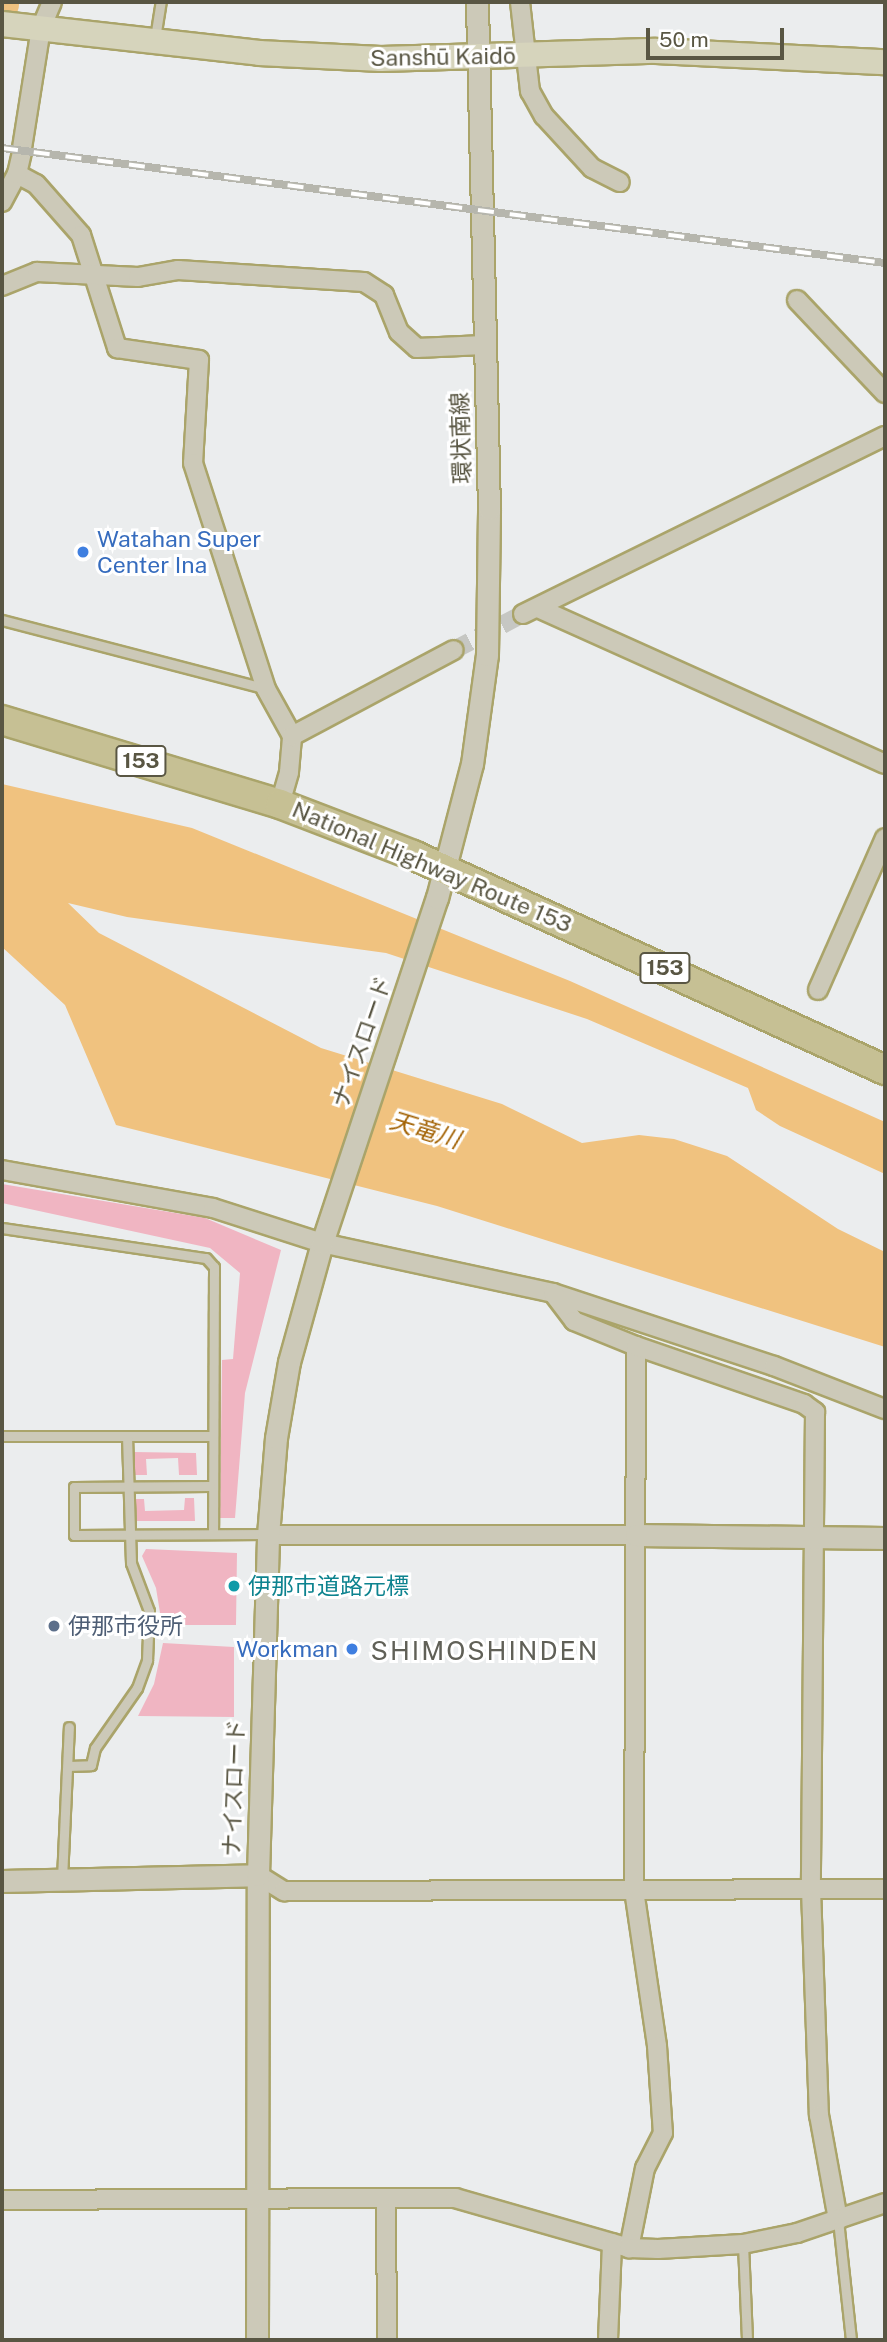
<!DOCTYPE html>
<meta charset="utf-8">
<style>
body{margin:0}
#map{position:relative;width:887px;height:2342px;overflow:hidden;background:#ebedee;font-family:"Public Sans","Noto Sans JP",sans-serif}
div>[style]{position:absolute}
.green>*{inset:0;background:#f0b5c2}
.water>*{inset:0;background:#f0c27f}
.river>*{height:33px;margin:-16.5px;padding:0 16.5px;transform-origin:16.5px;border-radius:16.5px;background:#f0c27f}
.minor-tunnel>*{height:18px;margin-top:-9px;transform-origin:0;background:repeating-linear-gradient(90deg,#c6c7c3 0 18px,transparent 0 27px)}
.roads{filter:drop-shadow(2px 0 #aaa46a) drop-shadow(-2px 0 #aaa46a) drop-shadow(0 2px #aaa46a) drop-shadow(0 -2px #aaa46a)}
.service>*{height:9px;margin:-4.5px;padding:0 4.5px;transform-origin:4.5px;border-radius:4.5px;background:#ccc9b8}
.minor>*{height:18px;margin:-9px;padding:0 9px;transform-origin:9px;border-radius:9px;background:#ccc9b8}
.tertiary>*{height:21px;margin:-10.5px;padding:0 10.5px;transform-origin:10.5px;border-radius:10.5px;background:#ccc9b8}
.secondary>*{height:24px;margin:-12px;padding:0 12px;transform-origin:12px;border-radius:12px;background:#d6d4bc}
.trunk>*{height:28px;margin:-14px;padding:0 14px;transform-origin:14px;border-radius:14px;background:#c6c094}
.rail>*{height:8px;margin-top:-4px;transform-origin:0;background:repeating-linear-gradient(90deg,#fff 0 16px,#b6b6ad 0 32px);box-sizing:border-box;border-block:2px solid #b6b6ad}
.dots>*{width:19px;height:19px;translate:-50% -50%;box-sizing:border-box;border:4px solid #fff;border-radius:50%}
span{translate:-50% -50%;white-space:nowrap;text-align:center;line-height:1.15;-webkit-text-stroke:6px #fff;paint-order:stroke}
.shield-label span{padding:2px 5px;background:#fff;border:2px solid;border-radius:5px;-webkit-text-stroke-width:0}
.shield-label{font-size:21px;color:#595643;font-weight:700}
.street-label{font-size:23px;color:#595643}
.shop-label{font-size:23px;color:#366cbe}
.left{translate:0 -50%;text-align:left}
.right{translate:-100% -50%;text-align:right}
.culture-label{font-size:23px;color:#0d838f}
.service-label{font-size:23px;color:#4e5e75}
.water-label{font-size:24px;color:#a36305;font-style:italic}
.quarter-label{font-size:26px;color:#606057;letter-spacing:2px}
.frame{position:absolute;inset:0;border:4px solid #595643;pointer-events:none}
.scale{position:absolute;left:646px;top:28px;width:138px;height:32px;box-sizing:border-box;border:4px solid #595643;border-top:0;padding-left:9px;font-size:21px;line-height:24px;white-space:nowrap;color:#595643;-webkit-text-stroke:5px #fff;paint-order:stroke}
</style>
<div id="map">
<div class="green">
<i style="clip-path:polygon(2px 1184px,205px 1218px,281px 1250px,245px 1393px,235px 1518px,220px 1518px,222px 1360px,233px 1359px,240px 1273px,210px 1248px,2px 1203px)"></i>
<i style="clip-path:polygon(134px 1452px,196px 1453px,197px 1475px,179px 1475px,178px 1458px,146px 1459px,147px 1475px,134px 1475px)"></i>
<i style="clip-path:polygon(185px 1498px,194px 1498px,195px 1521px,137px 1521px,135px 1499px,144px 1499px,145px 1511px,184px 1510px)"></i>
<i style="clip-path:polygon(146px 1549px,237px 1553px,236px 1625px,162px 1625px,156px 1588px,142px 1556px)"></i>
<i style="clip-path:polygon(163px 1643px,234px 1647px,234px 1717px,138px 1716px,154px 1684px)"></i>
</div>
<div class="water">
<i style="clip-path:polygon(2px 784px,192px 828px,570px 981px,885px 1122px,885px 1174px,780px 1126px,756px 1110px,748px 1088px,587px 1019px,386px 953px,127px 917px,68px 903px,99px 933px,321px 1048px,502px 1104px,582px 1143px,639px 1135px,674px 1139px,727px 1156px,838px 1229px,885px 1252px,885px 1347px,437px 1206px,116px 1125px,65px 1005px,2px 947px)"></i>
</div>
<div class="river">
<i style="left:2px;top:4px;width:2px;rotate:-90deg"></i>
</div>
<div class="minor-tunnel">
<i style="left:454px;top:650px;width:78px;rotate:-27.6deg"></i>
</div>
<div class="roads">
<div class="service">
<i style="left:155px;top:38px;width:36px;rotate:-81deg"></i>
<i style="left:2px;top:620px;width:273px;rotate:14.6deg"></i>
<i style="left:2px;top:1228px;width:206px;rotate:8.4deg"></i>
<i style="left:206px;top:1258px;width:12px;rotate:48deg"></i>
<i style="left:214px;top:1267px;width:267px;rotate:90.2deg"></i>
<i style="left:2px;top:1436px;width:211px"></i>
<i style="left:210px;top:1486px;width:136px;rotate:179.6deg"></i>
<i style="left:74px;top:1487px;width:48px;rotate:90deg"></i>
<i style="left:74px;top:1535px;width:192px;rotate:-0.3deg"></i>
<i style="left:68px;top:1766px;width:23px;rotate:-2deg"></i>
<i style="left:91px;top:1765px;width:17px;rotate:-77deg"></i>
<i style="left:95px;top:1748px;width:73px;rotate:-55deg"></i>
<i style="left:137px;top:1688px;width:30px;rotate:-70deg"></i>
<i style="left:147px;top:1660px;width:49px;rotate:-87.7deg"></i>
<i style="left:149px;top:1611px;width:51px;rotate:-110.6deg"></i>
<i style="left:131px;top:1563px;width:125px;rotate:-91.8deg"></i>
<i style="left:62px;top:1879px;width:152px;rotate:-87.4deg"></i>
<i style="left:838px;top:2220px;width:121px;rotate:83.8deg"></i>
<i style="left:743px;top:2244px;width:96px;rotate:87.6deg"></i>
</div>
<div class="minor">
<i style="left:520px;top:2px;width:90px;rotate:83.6deg"></i>
<i style="left:530px;top:91px;width:29px;rotate:61deg"></i>
<i style="left:544px;top:116px;width:71px;rotate:47.3deg"></i>
<i style="left:592px;top:168px;width:31px;rotate:27deg"></i>
<i style="left:22px;top:148px;width:121px;rotate:-81deg"></i>
<i style="left:41px;top:28px;width:28px;rotate:-67deg"></i>
<i style="left:17px;top:174px;width:21px;rotate:28deg"></i>
<i style="left:36px;top:184px;width:68px;rotate:48.6deg"></i>
<i style="left:81px;top:235px;width:119px;rotate:72.3deg"></i>
<i style="left:117px;top:348px;width:83px;rotate:8.3deg"></i>
<i style="left:199px;top:360px;width:103px;rotate:93.3deg"></i>
<i style="left:193px;top:463px;width:237px;rotate:72.1deg"></i>
<i style="left:266px;top:689px;width:54px;rotate:61deg"></i>
<i style="left:2px;top:202px;width:32px;rotate:-62deg"></i>
<i style="left:17px;top:174px;width:22px;rotate:-77deg"></i>
<i style="left:2px;top:286px;width:38px;rotate:-22deg"></i>
<i style="left:37px;top:272px;width:101px;rotate:2.8deg"></i>
<i style="left:138px;top:277px;width:41px;rotate:-9.9deg"></i>
<i style="left:178px;top:270px;width:186px;rotate:3.7deg"></i>
<i style="left:364px;top:282px;width:24px;rotate:33deg"></i>
<i style="left:384px;top:295px;width:40px;rotate:68deg"></i>
<i style="left:399px;top:332px;width:24px;rotate:42deg"></i>
<i style="left:417px;top:348px;width:67px;rotate:-2.6deg"></i>
<i style="left:797px;top:300px;width:128px;rotate:46.6deg"></i>
<i style="left:538px;top:608px;width:380px;rotate:24.2deg"></i>
<i style="left:523px;top:614px;width:403px;rotate:-26.2deg"></i>
<i style="left:280px;top:804px;width:33px;rotate:-74deg"></i>
<i style="left:289px;top:772px;width:36px;rotate:-85deg"></i>
<i style="left:292px;top:736px;width:183px;rotate:-28deg"></i>
<i style="left:818px;top:990px;width:166px;rotate:-66.2deg"></i>
<i style="left:2px;top:1170px;width:214px;rotate:10.2deg"></i>
<i style="left:213px;top:1208px;width:114px;rotate:17.8deg"></i>
<i style="left:322px;top:1243px;width:236px;rotate:12.2deg"></i>
<i style="left:553px;top:1293px;width:233px;rotate:18.3deg"></i>
<i style="left:774px;top:1366px;width:119px;rotate:21.2deg"></i>
<i style="left:553px;top:1293px;width:35px;rotate:53deg"></i>
<i style="left:574px;top:1321px;width:67px;rotate:22deg"></i>
<i style="left:636px;top:1346px;width:544px;rotate:90.21deg"></i>
<i style="left:634px;top:1890px;width:158px;rotate:81.6deg"></i>
<i style="left:657px;top:2046px;width:87px;rotate:86.1deg"></i>
<i style="left:663px;top:2133px;width:39px;rotate:117deg"></i>
<i style="left:645px;top:2168px;width:82px;rotate:101.3deg"></i>
<i style="left:636px;top:1346px;width:178px;rotate:19deg"></i>
<i style="left:804px;top:1404px;width:14px;rotate:36deg"></i>
<i style="left:815px;top:1412px;width:477px;rotate:90.5deg"></i>
<i style="left:811px;top:1889px;width:226px;rotate:88deg"></i>
<i style="left:819px;top:2115px;width:107px;rotate:79.7deg"></i>
<i style="left:268px;top:1535px;width:368px"></i>
<i style="left:258px;top:1875px;width:31px;rotate:32deg"></i>
<i style="left:284px;top:1891px;width:601px;rotate:-0.19deg"></i>
<i style="left:386px;top:2199px;width:141px;rotate:89.6deg"></i>
<i style="left:2px;top:2200px;width:453px;rotate:-0.3deg"></i>
<i style="left:455px;top:2198px;width:181px;rotate:16deg"></i>
<i style="left:629px;top:2248px;width:29px;rotate:2deg"></i>
<i style="left:658px;top:2249px;width:85px;rotate:-3.4deg"></i>
<i style="left:743px;top:2244px;width:55px;rotate:-11.5deg"></i>
<i style="left:797px;top:2233px;width:93px;rotate:-18.8deg"></i>
<i style="left:608px;top:2340px;width:97px;rotate:-87.6deg"></i>
</div>
<div class="tertiary">
<i style="left:636px;top:1535px;width:249px;rotate:0.7deg"></i>
<i style="left:2px;top:1881px;width:256px;rotate:-1.3deg"></i>
<i style="left:257px;top:2340px;width:465px;rotate:-89.9deg"></i>
<i style="left:258px;top:1875px;width:340px;rotate:-88.3deg"></i>
<i style="left:268px;top:1535px;width:97px;rotate:-85.3deg"></i>
<i style="left:276px;top:1438px;width:77px;rotate:-80.3deg"></i>
<i style="left:289px;top:1362px;width:123px;rotate:-74.5deg"></i>
<i style="left:322px;top:1243px;width:364px;rotate:-71.6deg"></i>
<i style="left:437px;top:898px;width:138px;rotate:-75.4deg"></i>
<i style="left:472px;top:764px;width:110px;rotate:-82.2deg"></i>
<i style="left:487px;top:655px;width:146px;rotate:-89.2deg"></i>
<i style="left:489px;top:509px;width:507px;rotate:-91.36deg"></i>
</div>
<div class="secondary">
<i style="left:2px;top:24px;width:259px;rotate:6.4deg"></i>
<i style="left:259px;top:53px;width:122px;rotate:2.8deg"></i>
<i style="left:381px;top:59px;width:275px;rotate:-1.7deg"></i>
<i style="left:656px;top:51px;width:229px;rotate:2.8deg"></i>
</div>
<div class="trunk">
<i style="left:2px;top:720px;width:290px;rotate:16.8deg"></i>
<i style="left:280px;top:804px;width:142px;rotate:21deg"></i>
<i style="left:413px;top:855px;width:519px;rotate:24.49deg"></i>
</div>
</div>
<div class="rail">
<i style="left:2px;top:148px;width:890px;rotate:7.42deg"></i>
</div>
<div class="dots">
<i style="left:83px;top:552px;background:#3f7fe0"></i>
<i style="left:234px;top:1586px;background:#0f9aa8"></i>
<i style="left:54px;top:1626px;background:#5c6f8a"></i>
<i style="left:352px;top:1649px;background:#3f7fe0"></i>
</div>
<div class="shield-label">
<span style="left:141px;top:761px">153</span>
<span style="left:665px;top:968px">153</span>
</div>
<div class="street-label">
<span style="left:443px;top:57px;rotate:-1deg">Sanshū Kaidō</span>
<span style="left:461px;top:438px;rotate:-92deg">環状南線</span>
<span style="left:432px;top:867px;rotate:23deg">National Highway Route 153</span>
<span style="left:362px;top:1042px;rotate:-71deg">ナイスロード</span>
<span style="left:234px;top:1788px;rotate:-88deg">ナイスロード</span>
</div>
<div class="shop-label">
<span class="left" style="left:97px;top:552px">Watahan Super<br>Center Ina</span>
<span class="right" style="left:338px;top:1649px">Workman</span>
</div>
<div class="culture-label">
<span class="left" style="left:248px;top:1586px">伊那市道路元標</span>
</div>
<div class="service-label">
<span class="left" style="left:68px;top:1626px">伊那市役所</span>
</div>
<div class="water-label">
<span style="left:425px;top:1130px;rotate:17deg">天竜川</span>
</div>
<div class="quarter-label">
<span style="left:485px;top:1651px">SHIMOSHINDEN</span>
</div>
<div class="frame"></div>
<div class="scale">50 m</div>
</div>
